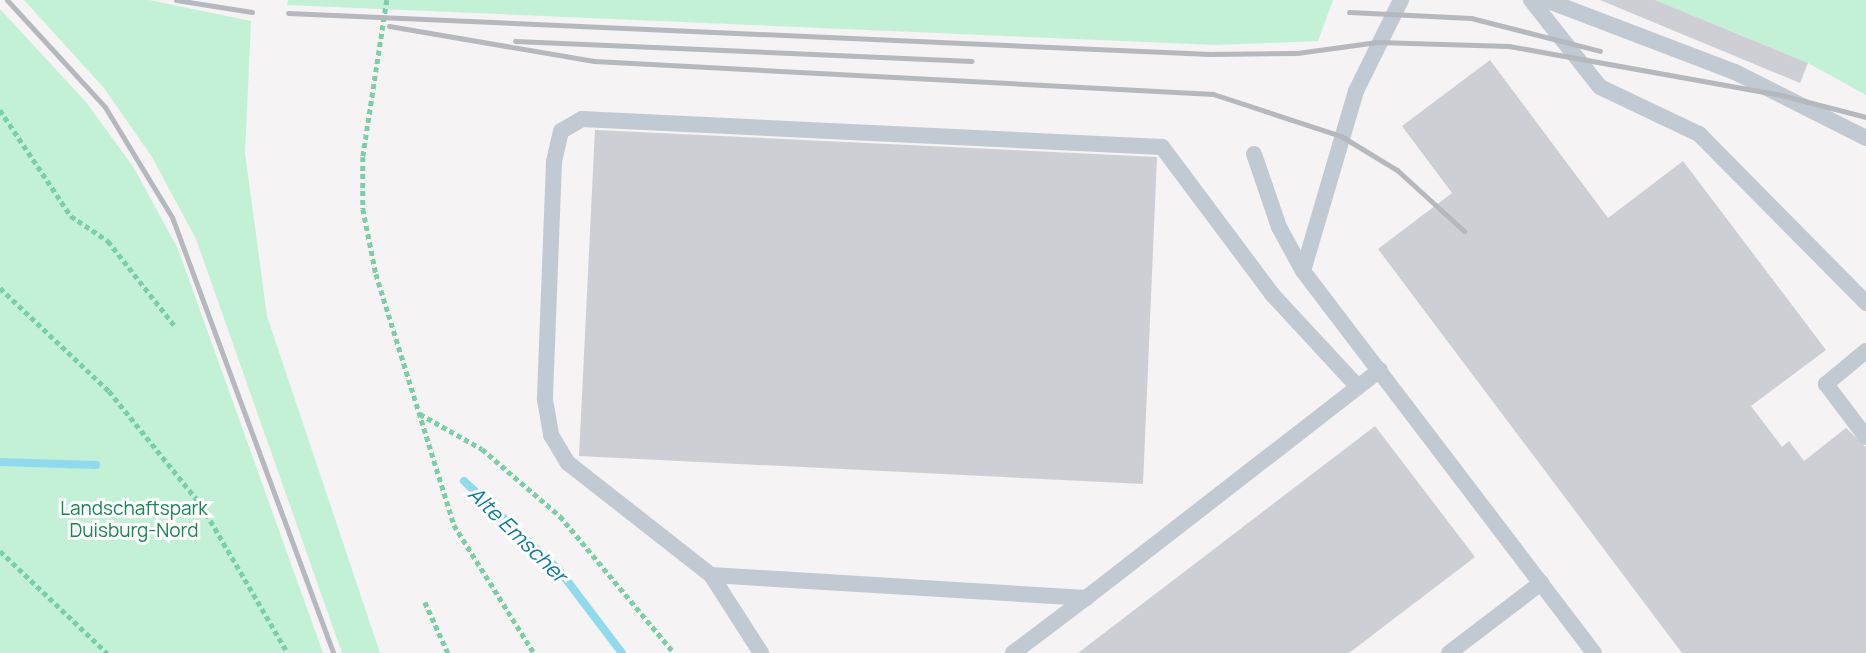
<!DOCTYPE html>
<style>
body{margin:0}
#map{position:relative;width:1866px;height:653px;overflow:hidden;background:#f5f3f3;font-family:Manrope,sans-serif}
div>[style]{position:absolute}
.green>*{inset:0;background:#c3f1d5}
.stream>*{height:8px;margin:-4px;padding:0 4px;transform-origin:4px;border-radius:4px;background:#90daee}
.building>*{inset:0;background:#cdcfd5}
.path>*{height:4.5px;margin-top:-2.25px;transform-origin:0;background:repeating-linear-gradient(90deg,#7ad0a6 0 5px,transparent 0 8.5px)}
.lane>*{height:16px;margin:-8px;padding:0 8px;transform-origin:8px;border-radius:8px;background:#c1cad2}
.rail>*{height:5px;margin:-2.5px;padding:0 2.5px;transform-origin:2.5px;border-radius:2.5px;background:#b5b8bd}
span{translate:-50% -50%;white-space:nowrap;text-align:center;line-height:1.15;-webkit-text-stroke:6px #fff;paint-order:stroke}
.park-label{font-size:19px;color:#17864f}
.water-label{font-size:21px;color:#0c7c9b;font-style:italic}
</style>
<div id="map">
<div class="green">
<i style="clip-path:polygon(24px 0,149px 0,251px 21px,245px 153px,267px 316px,380px 653px,342px 653px,196px 239px,152px 157px,104px 88px)"></i>
<i style="clip-path:polygon(288px 0,1333px 0,1318px 41px,1216px 45px,287px 5px)"></i>
<i style="clip-path:polygon(1655px 0,1866px 0,1866px 95px,1808px 63px)"></i>
<i style="clip-path:polygon(0 9px,86px 102px,134px 168px,178px 249px,323px 653px,0 653px)"></i>
</div>
<div class="stream">
<i style="left:0;top:462px;width:96px;rotate:1.8deg"></i>
<i style="left:464px;top:481px;width:130px;rotate:43.1deg"></i>
<i style="left:559px;top:570px;width:104px;rotate:52.8deg"></i>
</div>
<div class="building">
<i style="clip-path:polygon(1600px 0,1655px 0,1808px 63px,1800px 83px)"></i>
<i style="clip-path:polygon(1490px 60px,1608px 218px,1683px 161px,1826px 350px,1751px 406px,1782px 447px,1789px 441px,1804px 461px,1846px 428px,1866px 447px,1866px 653px,1682px 653px,1378px 249px,1452px 193px,1402px 126px)"></i>
<i style="clip-path:polygon(595px 130px,1157px 157px,1143px 484px,579px 456px)"></i>
<i style="clip-path:polygon(1375px 426px,1475px 557px,1349px 653px,1078px 653px)"></i>
</div>
<div class="path">
<i style="left:387px;top:0;width:159px;rotate:98.7deg"></i>
<i style="left:363px;top:157px;width:52px;rotate:90deg"></i>
<i style="left:363px;top:209px;width:66px;rotate:78.7deg"></i>
<i style="left:376px;top:274px;width:263px;rotate:72.7deg"></i>
<i style="left:454px;top:525px;width:151px;rotate:58deg"></i>
<i style="left:0;top:110px;width:128px;rotate:56.2deg"></i>
<i style="left:71px;top:216px;width:45px;rotate:34deg"></i>
<i style="left:108px;top:241px;width:107px;rotate:51.8deg"></i>
<i style="left:0;top:288px;width:150px;rotate:43.4deg"></i>
<i style="left:109px;top:391px;width:148px;rotate:51deg"></i>
<i style="left:202px;top:506px;width:170px;rotate:59.7deg"></i>
<i style="left:420px;top:414px;width:71px;rotate:29.4deg"></i>
<i style="left:482px;top:449px;width:103px;rotate:40.7deg"></i>
<i style="left:560px;top:516px;width:178px;rotate:50.2deg"></i>
<i style="left:0;top:551px;width:148px;rotate:43.6deg"></i>
<i style="left:425px;top:602px;width:56px;rotate:65.7deg"></i>
</div>
<div class="lane">
<i style="left:1531px;top:0;width:111px;rotate:51.6deg"></i>
<i style="left:1600px;top:87px;width:110px;rotate:25.4deg"></i>
<i style="left:1699px;top:134px;width:238px;rotate:45.3deg"></i>
<i style="left:1546px;top:0;width:202px;rotate:20.9deg"></i>
<i style="left:1735px;top:72px;width:147px;rotate:26.7deg"></i>
<i style="left:1254px;top:154px;width:77px;rotate:71.1deg"></i>
<i style="left:1279px;top:227px;width:50px;rotate:61.4deg"></i>
<i style="left:1303px;top:271px;width:480px;rotate:52.7deg"></i>
<i style="left:1303px;top:271px;width:188px;rotate:-73.6deg"></i>
<i style="left:1356px;top:91px;width:102px;rotate:-63.7deg"></i>
<i style="left:1866px;top:351px;width:52px;rotate:140.5deg"></i>
<i style="left:1826px;top:384px;width:66px;rotate:53deg"></i>
<i style="left:1358px;top:387px;width:127px;rotate:-132.8deg"></i>
<i style="left:1272px;top:294px;width:184px;rotate:-126.8deg"></i>
<i style="left:1162px;top:147px;width:581px;rotate:-177.24deg"></i>
<i style="left:582px;top:119px;width:24px;rotate:150deg"></i>
<i style="left:561px;top:131px;width:32px;rotate:103deg"></i>
<i style="left:554px;top:162px;width:238px;rotate:92.2deg"></i>
<i style="left:545px;top:400px;width:36px;rotate:80deg"></i>
<i style="left:551px;top:435px;width:33px;rotate:59deg"></i>
<i style="left:568px;top:463px;width:182px;rotate:38.1deg"></i>
<i style="left:711px;top:575px;width:376px;rotate:3.5deg"></i>
<i style="left:1086px;top:598px;width:372px;rotate:-37.8deg"></i>
<i style="left:711px;top:575px;width:93px;rotate:57.3deg"></i>
<i style="left:1013px;top:653px;width:91px;rotate:-37deg"></i>
<i style="left:1449px;top:653px;width:116px;rotate:-37.3deg"></i>
</div>
<div class="rail">
<i style="left:7px;top:0;width:145px;rotate:47.5deg"></i>
<i style="left:105px;top:107px;width:129px;rotate:58.7deg"></i>
<i style="left:172px;top:217px;width:465px;rotate:69.7deg"></i>
<i style="left:176px;top:0;width:77px;rotate:9deg"></i>
<i style="left:1349px;top:12px;width:122px;rotate:2.8deg"></i>
<i style="left:1471px;top:18px;width:133px;rotate:14.3deg"></i>
<i style="left:288px;top:13px;width:923px;rotate:2.55deg"></i>
<i style="left:1210px;top:54px;width:87px;rotate:-0.7deg"></i>
<i style="left:1297px;top:53px;width:81px;rotate:-7.8deg"></i>
<i style="left:1377px;top:42px;width:132px;rotate:1.7deg"></i>
<i style="left:1509px;top:46px;width:272px;rotate:10.2deg"></i>
<i style="left:1777px;top:94px;width:92px;rotate:14.5deg"></i>
<i style="left:389px;top:26px;width:208px;rotate:9.7deg"></i>
<i style="left:594px;top:61px;width:620px;rotate:3.05deg"></i>
<i style="left:1213px;top:94px;width:135px;rotate:18.2deg"></i>
<i style="left:1341px;top:136px;width:66px;rotate:31.3deg"></i>
<i style="left:1397px;top:170px;width:91px;rotate:42.3deg"></i>
<i style="left:515px;top:41px;width:457px;rotate:2.5deg"></i>
</div>
<div class="park-label">
<span style="left:134px;top:520px">Landschaftspark<br>Duisburg-Nord</span>
</div>
<div class="water-label">
<span style="left:518px;top:534px;rotate:44deg">Alte Emscher</span>
</div>
</div>
